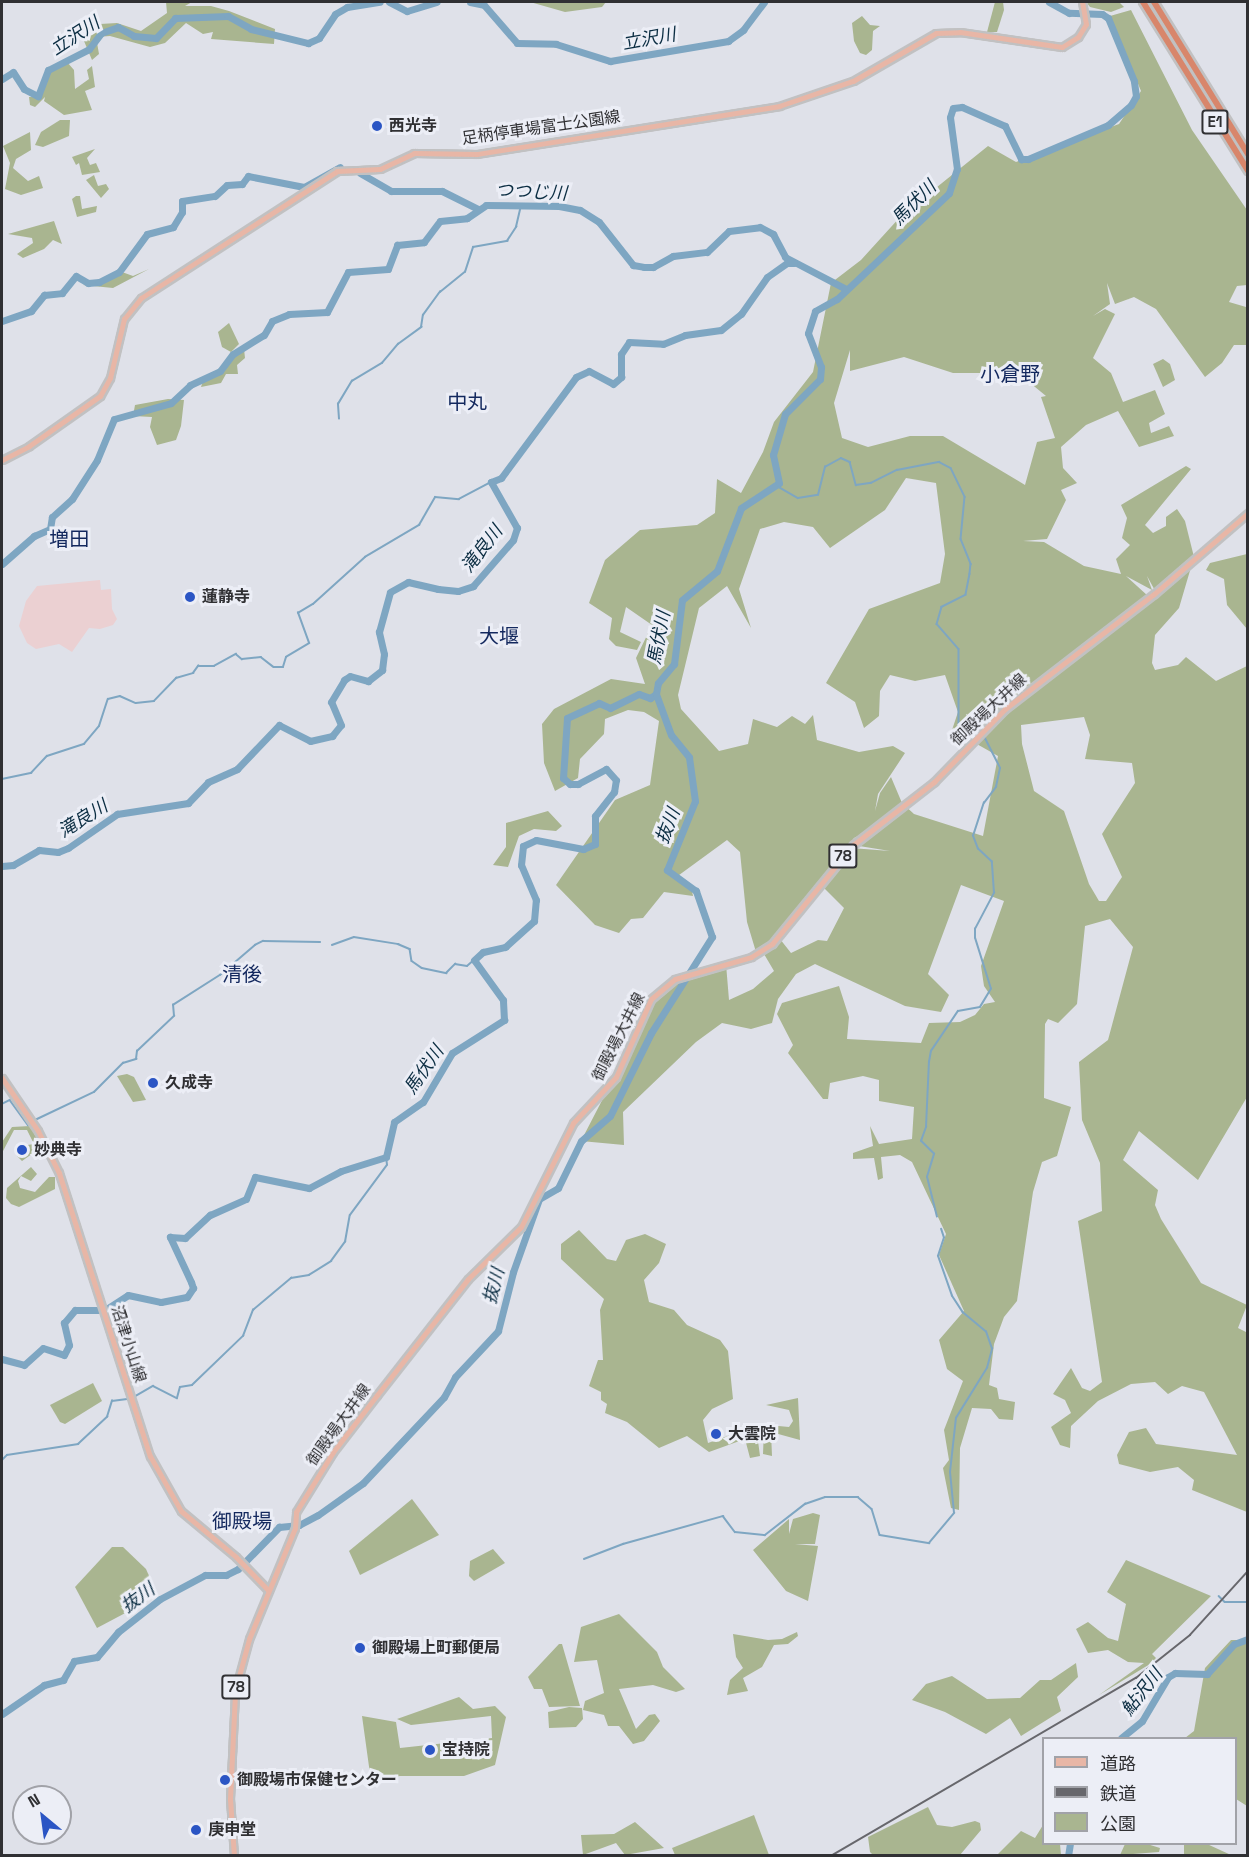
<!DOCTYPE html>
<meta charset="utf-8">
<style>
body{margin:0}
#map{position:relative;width:1249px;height:1857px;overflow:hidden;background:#dfe1e9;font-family:"Space Grotesk","Noto Sans JP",sans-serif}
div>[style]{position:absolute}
.industrial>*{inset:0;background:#ebd0d2}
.green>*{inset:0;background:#a9b590}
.stream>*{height:1.5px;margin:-0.75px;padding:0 0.75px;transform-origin:0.75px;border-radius:0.75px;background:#7ea6c2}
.river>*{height:7px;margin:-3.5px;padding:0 3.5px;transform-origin:3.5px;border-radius:3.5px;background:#7ea6c2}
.roads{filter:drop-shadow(2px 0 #c1c1c2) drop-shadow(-2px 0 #c1c1c2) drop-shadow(0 2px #c1c1c2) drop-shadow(0 -2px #c1c1c2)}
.major>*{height:5px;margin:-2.5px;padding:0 2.5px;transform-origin:2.5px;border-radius:2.5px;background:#e8b6a6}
.highway>*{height:6px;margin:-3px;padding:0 3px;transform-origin:3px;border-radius:3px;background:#d8866b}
.rail>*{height:1.5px;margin:-0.75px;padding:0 0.75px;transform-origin:0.75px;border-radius:0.75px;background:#67676c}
.dots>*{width:16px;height:16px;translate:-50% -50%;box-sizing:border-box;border:3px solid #eceef6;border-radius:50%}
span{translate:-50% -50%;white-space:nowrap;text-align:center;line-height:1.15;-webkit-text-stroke:6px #eceef6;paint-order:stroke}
.shield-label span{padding:2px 4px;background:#eceef6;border:2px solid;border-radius:4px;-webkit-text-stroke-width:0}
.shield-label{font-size:15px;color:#303033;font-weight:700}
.poi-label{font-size:16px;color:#303033;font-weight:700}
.left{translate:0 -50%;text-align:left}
.street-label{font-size:16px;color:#303033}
.water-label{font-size:18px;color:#0b2d42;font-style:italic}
.quarter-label{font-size:20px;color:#13285e}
.frame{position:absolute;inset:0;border:3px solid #303033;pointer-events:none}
.legend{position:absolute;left:1042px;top:1737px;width:195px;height:108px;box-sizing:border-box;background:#eceef6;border:2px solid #a1a2a8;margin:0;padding:8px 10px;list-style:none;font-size:18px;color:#303033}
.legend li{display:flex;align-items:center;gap:12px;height:30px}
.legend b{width:30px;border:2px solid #a1a2a8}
.north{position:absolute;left:12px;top:1785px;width:60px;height:60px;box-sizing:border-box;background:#eceef6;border:2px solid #a1a2a8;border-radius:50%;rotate:331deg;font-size:16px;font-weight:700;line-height:24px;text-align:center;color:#303033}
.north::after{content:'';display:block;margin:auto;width:21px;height:27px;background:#2b55c4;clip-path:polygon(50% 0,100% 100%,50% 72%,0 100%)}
</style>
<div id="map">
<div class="industrial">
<i style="clip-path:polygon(100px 580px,101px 590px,111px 589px,112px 609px,117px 619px,113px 625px,100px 629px,89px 628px,72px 652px,59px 644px,36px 649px,27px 643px,19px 626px,26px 601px,37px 586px)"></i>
</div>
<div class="green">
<i style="clip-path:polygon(166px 2px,192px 2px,185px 6px,211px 6px,229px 11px,275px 29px,274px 44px,211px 39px,213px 32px,203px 34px,186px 23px,165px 43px,150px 47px,110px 36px,96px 37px,99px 54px,92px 60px,84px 41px,87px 31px,100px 24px,117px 23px,141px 31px,167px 13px)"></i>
<i style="clip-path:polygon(530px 2px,606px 2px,602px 7px,565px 12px)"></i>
<i style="clip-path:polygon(995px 2px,1003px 2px,1004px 10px,997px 32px,987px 32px)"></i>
<i style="clip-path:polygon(1086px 2px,1119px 2px,1124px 7px,1111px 12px,1090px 7px)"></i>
<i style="clip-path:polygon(evenodd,1131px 10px,1192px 130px,1247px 210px,1247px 285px,1237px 286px,1229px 302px,1246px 307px,1247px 304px,1247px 345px,1234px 345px,1222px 363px,1205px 377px,1156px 309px,1134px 297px,1115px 304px,1107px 283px,1110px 304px,1093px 316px,1105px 309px,1115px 314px,1093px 358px,1111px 373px,1123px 402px,1155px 390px,1165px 414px,1149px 423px,1151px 433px,1169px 426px,1174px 436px,1139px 447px,1118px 411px,1086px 425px,1061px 447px,1063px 468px,1077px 483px,1061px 490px,1066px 500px,1047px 539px,1023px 541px,1044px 542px,1084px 566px,1121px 574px,1116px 559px,1130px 545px,1122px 538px,1127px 518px,1121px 505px,1186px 466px,1191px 469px,1145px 525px,1153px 533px,1166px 526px,1166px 517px,1177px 509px,1185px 521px,1194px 557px,1179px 608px,1155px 635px,1152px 663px,1155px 670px,1178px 665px,1186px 657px,1216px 681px,1247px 666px,1247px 1097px,1198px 1180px,1139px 1131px,1123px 1160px,1158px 1190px,1155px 1205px,1161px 1219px,1201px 1283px,1247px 1305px,1238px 1328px,1248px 1333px,1247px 1512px,1192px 1490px,1194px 1480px,1178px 1467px,1150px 1472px,1119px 1464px,1117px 1455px,1129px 1432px,1146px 1428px,1156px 1444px,1237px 1455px,1204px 1392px,1182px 1386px,1168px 1394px,1155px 1382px,1131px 1384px,1098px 1401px,1071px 1426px,1070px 1448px,1060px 1445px,1051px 1427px,1071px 1413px,1065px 1400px,1053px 1394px,1071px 1368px,1082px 1388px,1090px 1391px,1102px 1382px,1078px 1221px,1102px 1211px,1100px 1163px,1082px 1120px,1079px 1062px,1108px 1040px,1133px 947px,1110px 919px,1085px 926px,1077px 1004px,1058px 1023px,1048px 1019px,1045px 1024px,1044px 1098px,1071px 1107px,1057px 1156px,1042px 1162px,1033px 1192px,1017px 1301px,1004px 1317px,994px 1344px,989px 1385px,997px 1388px,999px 1399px,1015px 1402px,1013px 1420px,999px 1419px,991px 1409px,972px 1408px,960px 1448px,959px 1510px,951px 1508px,943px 1468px,949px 1460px,944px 1430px,963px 1381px,947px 1369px,939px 1340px,964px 1311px,939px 1255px,946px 1234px,912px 1162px,900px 1155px,881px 1157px,883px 1178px,878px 1180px,874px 1158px,853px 1159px,853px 1153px,873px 1146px,870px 1126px,879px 1144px,912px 1139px,914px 1107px,879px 1101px,879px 1080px,863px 1076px,830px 1083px,828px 1099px,823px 1099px,788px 1053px,793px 1045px,777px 1014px,782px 1003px,839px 986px,849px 1017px,847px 1039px,921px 1043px,929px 1023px,960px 1022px,975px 1015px,984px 1004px,995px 1002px,984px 986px,981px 966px,1004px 901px,961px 885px,928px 974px,949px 995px,941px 1012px,905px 1006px,815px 964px,796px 974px,778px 999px,772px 1023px,751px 1029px,722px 1023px,696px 1042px,623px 1112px,624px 1145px,581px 1141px,655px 998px,681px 977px,726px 964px,729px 1000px,753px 989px,774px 971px,764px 954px,772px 944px,780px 939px,791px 953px,818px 940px,827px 941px,844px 908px,822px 886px,851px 848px,890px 851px,853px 845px,866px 832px,854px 838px,794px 918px,773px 942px,756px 952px,747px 922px,740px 852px,727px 840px,675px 878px,691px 886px,693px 896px,664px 892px,643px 918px,631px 919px,619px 933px,595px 925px,556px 885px,615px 800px,650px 785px,659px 721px,644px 712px,628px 710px,605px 719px,604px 734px,580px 759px,578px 778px,555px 791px,544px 763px,542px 724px,554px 709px,611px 679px,645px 684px,636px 658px,652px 625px,626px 607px,620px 632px,641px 642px,637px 650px,616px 646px,609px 639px,612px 618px,589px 603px,605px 560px,640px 530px,697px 525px,715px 513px,717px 479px,741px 493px,763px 452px,774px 422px,813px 372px,831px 283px,861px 260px,901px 216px,988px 146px,1016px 162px,1119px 124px,1141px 91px,1110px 16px,1131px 10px,850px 350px,850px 371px,904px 357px,953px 373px,1018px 373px,1046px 396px,1041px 397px,1055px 438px,1037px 442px,1025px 485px,943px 436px,910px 436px,868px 447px,842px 438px,834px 403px,850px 350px,1131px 10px,906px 478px,936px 483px,945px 554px,940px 583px,869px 609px,826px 683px,855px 702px,864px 728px,879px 716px,880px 691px,890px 675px,915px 681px,945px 675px,958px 712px,952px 730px,998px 756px,983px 836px,914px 814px,902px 803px,891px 777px,880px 793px,875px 811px,878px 794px,905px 753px,893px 746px,859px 752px,817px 740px,813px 715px,805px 724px,792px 716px,777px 727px,753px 719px,748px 744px,719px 751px,681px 709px,678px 695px,699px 608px,727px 586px,751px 628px,739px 589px,760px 529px,784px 522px,813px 527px,830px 548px,885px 510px,906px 478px,1131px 10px,1126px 576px,1152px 590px,1147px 576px,1158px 596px,1077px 657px,1036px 681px,1148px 596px,1126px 576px,1131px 10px,1084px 717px,1090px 735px,1085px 759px,1132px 763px,1135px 783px,1102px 834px,1122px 877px,1106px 901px,1099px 901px,1089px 884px,1064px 811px,1034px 791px,1022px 744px,1021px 725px,1084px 717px)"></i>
<i style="clip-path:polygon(862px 16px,870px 25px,880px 26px,873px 31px,872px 50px,866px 55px,860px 53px,854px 41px,852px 23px)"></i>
<i style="clip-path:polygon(67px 62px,74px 70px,75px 89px,89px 79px,87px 70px,92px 66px,95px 87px,85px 91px,92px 110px,64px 115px,44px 101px,45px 97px,35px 107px,30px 105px,29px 97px,38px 97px,53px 68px)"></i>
<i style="clip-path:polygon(60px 120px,70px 120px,69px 136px,43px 147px,35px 145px,41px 132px)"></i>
<i style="clip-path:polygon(30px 132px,31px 150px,16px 159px,13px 168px,28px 181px,39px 176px,43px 188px,21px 195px,5px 189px,10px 163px,3px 146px)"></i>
<i style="clip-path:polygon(95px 149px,87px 158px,90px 165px,96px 163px,100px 172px,82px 175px,79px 163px,76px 165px,72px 157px)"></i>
<i style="clip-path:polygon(94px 175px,98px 186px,106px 184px,109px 189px,101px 198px,86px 180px)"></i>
<i style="clip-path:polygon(76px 196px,80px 196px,82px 209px,97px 206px,96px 212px,77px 217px,72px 199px)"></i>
<i style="clip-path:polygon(54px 221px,62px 244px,53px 240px,44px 249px,23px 258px,17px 254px,33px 243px,32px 238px,8px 234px)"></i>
<i style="clip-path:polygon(149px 269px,113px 288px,83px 285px,122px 272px,133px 276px)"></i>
<i style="clip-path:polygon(229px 323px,239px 344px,231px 352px,222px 347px,218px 332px)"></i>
<i style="clip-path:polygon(244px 349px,245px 358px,237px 365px,238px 374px,226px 374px,221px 383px,201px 387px,203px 381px,223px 366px,231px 354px)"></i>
<i style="clip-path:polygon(1163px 359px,1170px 364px,1175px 380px,1163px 387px,1153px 364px)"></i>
<i style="clip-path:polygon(168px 399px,184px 400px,181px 426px,176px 440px,157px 445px,150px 427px,152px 417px,133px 416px,135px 405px)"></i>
<i style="clip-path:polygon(1247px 554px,1248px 554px,1247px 629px,1227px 605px,1224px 579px,1206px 570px,1210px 563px)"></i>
<i style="clip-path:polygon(548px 811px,562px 826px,556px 831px,534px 829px,519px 836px,508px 867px,493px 865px,506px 847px,506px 823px)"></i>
<i style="clip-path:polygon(127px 1074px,134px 1077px,146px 1100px,133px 1102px,117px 1076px)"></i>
<i style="clip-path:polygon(30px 1126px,42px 1147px,22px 1161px,16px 1155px,21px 1146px,34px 1144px,27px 1130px,14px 1130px,2px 1153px,2px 1142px,12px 1127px)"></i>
<i style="clip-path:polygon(31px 1167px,37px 1174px,31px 1181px,21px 1176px,18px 1181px,20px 1188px,35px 1192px,49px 1177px,55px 1177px,55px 1189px,19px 1207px,11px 1204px,6px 1198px,7px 1188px)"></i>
<i style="clip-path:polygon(579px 1230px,607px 1259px,616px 1261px,626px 1240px,645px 1234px,666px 1244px,659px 1263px,644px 1280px,649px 1302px,674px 1310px,687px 1325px,720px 1340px,728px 1351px,733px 1399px,712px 1409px,703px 1420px,708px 1443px,756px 1426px,760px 1456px,750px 1458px,745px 1439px,709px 1452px,687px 1436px,659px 1448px,627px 1422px,605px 1413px,607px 1404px,601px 1400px,601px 1392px,589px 1386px,598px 1360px,603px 1360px,600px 1310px,604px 1299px,561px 1259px,561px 1244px)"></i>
<i style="clip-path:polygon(93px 1383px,102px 1401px,65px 1424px,60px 1422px,50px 1405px)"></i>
<i style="clip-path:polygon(798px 1398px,800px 1440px,771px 1432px,772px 1456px,763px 1454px,764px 1428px,768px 1425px,789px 1427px,793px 1421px,789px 1410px,766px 1405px)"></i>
<i style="clip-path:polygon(412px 1499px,439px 1535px,360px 1575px,349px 1551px)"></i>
<i style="clip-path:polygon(813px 1513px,820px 1515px,815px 1544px,795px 1544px,818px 1546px,808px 1601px,786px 1591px,753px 1550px,789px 1519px,789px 1534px,793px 1519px)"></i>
<i style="clip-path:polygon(112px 1547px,123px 1547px,146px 1569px,154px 1587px,148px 1601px,97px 1628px,75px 1587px)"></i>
<i style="clip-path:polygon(493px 1549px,505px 1563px,474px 1581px,469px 1576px,470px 1561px)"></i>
<i style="clip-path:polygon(1126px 1560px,1211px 1596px,1152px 1654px,1156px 1658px,1150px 1664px,1099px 1695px,1144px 1663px,1128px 1662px,1108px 1650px,1088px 1653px,1076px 1629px,1088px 1622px,1108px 1638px,1118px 1641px,1126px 1604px,1107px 1592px)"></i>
<i style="clip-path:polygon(619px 1614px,657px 1652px,663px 1667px,685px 1689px,676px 1692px,653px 1685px,619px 1689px,636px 1729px,649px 1715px,655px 1714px,660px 1721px,644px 1741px,633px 1744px,619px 1726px,608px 1726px,604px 1715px,583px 1710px,585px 1701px,604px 1693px,597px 1660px,574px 1662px,581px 1627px)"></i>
<i style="clip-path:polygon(797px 1632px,798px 1636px,788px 1644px,774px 1645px,762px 1667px,743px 1678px,748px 1691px,727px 1695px,730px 1680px,743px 1668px,736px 1657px,733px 1634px,768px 1640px,782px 1639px)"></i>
<i style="clip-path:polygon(1231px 1640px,1247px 1640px,1247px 1806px,1236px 1799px,1236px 1738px,1185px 1738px,1194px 1731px,1205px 1668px)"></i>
<i style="clip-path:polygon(559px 1644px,562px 1644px,580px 1706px,549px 1707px,542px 1689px,534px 1689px,528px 1677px)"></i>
<i style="clip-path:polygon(1076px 1663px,1078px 1677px,1057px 1697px,1061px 1711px,1021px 1736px,1010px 1718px,986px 1734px,945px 1712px,912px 1700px,926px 1684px,952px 1676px,987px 1699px,1020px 1698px,1040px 1680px,1051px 1680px)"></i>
<i style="clip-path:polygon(459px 1697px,473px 1709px,495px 1706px,506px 1717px,495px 1765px,464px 1776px,400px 1776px,371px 1781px,362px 1716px,396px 1722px,400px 1748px,492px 1738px,491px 1716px,411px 1725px,397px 1719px)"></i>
<i style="clip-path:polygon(569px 1707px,582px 1708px,583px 1719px,576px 1727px,549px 1728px,548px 1712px)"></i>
<i style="clip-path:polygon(928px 1807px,937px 1825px,952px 1827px,975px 1821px,980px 1823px,981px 1830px,960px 1855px,874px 1856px,870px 1852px,868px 1837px)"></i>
<i style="clip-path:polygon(754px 1815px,769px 1855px,675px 1855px,672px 1848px)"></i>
<i style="clip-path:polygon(635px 1822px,664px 1848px,625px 1855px,616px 1843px,583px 1855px,581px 1835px,614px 1834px)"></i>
<i style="clip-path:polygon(1043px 1825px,1044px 1844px,1060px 1844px,1061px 1855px,997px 1855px,1021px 1831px,1035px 1838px)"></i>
<i style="clip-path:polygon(1125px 1844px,1147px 1844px,1160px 1848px,1159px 1852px,1120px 1855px)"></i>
<i style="clip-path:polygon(1184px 1844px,1207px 1844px,1231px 1855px,1184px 1855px)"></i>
</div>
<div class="stream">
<i style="left:339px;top:419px;width:15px;rotate:-94deg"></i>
<i style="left:338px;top:404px;width:27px;rotate:-59deg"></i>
<i style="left:352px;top:381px;width:35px;rotate:-31deg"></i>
<i style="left:382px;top:363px;width:25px;rotate:-50deg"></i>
<i style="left:398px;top:344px;width:29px;rotate:-36deg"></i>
<i style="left:421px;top:327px;width:12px;rotate:-81deg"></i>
<i style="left:423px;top:315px;width:29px;rotate:-54deg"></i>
<i style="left:440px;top:292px;width:32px;rotate:-39deg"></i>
<i style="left:465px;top:272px;width:26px;rotate:-72deg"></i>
<i style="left:473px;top:247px;width:35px;rotate:-10deg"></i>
<i style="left:507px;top:241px;width:17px;rotate:-57deg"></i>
<i style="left:516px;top:227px;width:23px;rotate:-77deg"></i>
<i style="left:777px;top:486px;width:24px;rotate:30deg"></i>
<i style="left:798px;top:498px;width:20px;rotate:-9deg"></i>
<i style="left:818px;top:495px;width:29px;rotate:-76deg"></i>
<i style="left:825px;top:467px;width:18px;rotate:-29deg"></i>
<i style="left:841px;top:458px;width:10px;rotate:24deg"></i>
<i style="left:850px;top:462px;width:24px;rotate:75deg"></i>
<i style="left:856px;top:485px;width:15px;rotate:-8deg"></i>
<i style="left:871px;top:483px;width:29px;rotate:-27deg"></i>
<i style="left:897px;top:470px;width:43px;rotate:-10.8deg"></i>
<i style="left:939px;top:462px;width:13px;rotate:27deg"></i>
<i style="left:951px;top:468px;width:32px;rotate:64deg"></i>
<i style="left:965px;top:497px;width:42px;rotate:95.4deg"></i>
<i style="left:961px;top:539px;width:27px;rotate:68deg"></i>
<i style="left:971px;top:564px;width:10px;rotate:96deg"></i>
<i style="left:970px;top:574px;width:21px;rotate:101deg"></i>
<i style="left:966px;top:595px;width:27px;rotate:153deg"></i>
<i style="left:942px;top:607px;width:18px;rotate:106deg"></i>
<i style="left:937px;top:624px;width:33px;rotate:49deg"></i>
<i style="left:959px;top:649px;width:77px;rotate:90deg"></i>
<i style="left:959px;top:726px;width:21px;rotate:17deg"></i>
<i style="left:2px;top:779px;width:30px;rotate:-12deg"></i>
<i style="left:31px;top:773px;width:23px;rotate:-47deg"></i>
<i style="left:47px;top:756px;width:39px;rotate:-18deg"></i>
<i style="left:84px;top:744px;width:23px;rotate:-50deg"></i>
<i style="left:99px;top:726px;width:28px;rotate:-72deg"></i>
<i style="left:108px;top:699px;width:12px;rotate:-14deg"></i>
<i style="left:120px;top:696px;width:17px;rotate:24deg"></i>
<i style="left:136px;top:703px;width:18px;rotate:-6deg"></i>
<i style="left:154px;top:701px;width:32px;rotate:-46deg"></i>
<i style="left:176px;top:678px;width:18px;rotate:-16deg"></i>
<i style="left:193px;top:673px;width:9px;rotate:-54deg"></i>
<i style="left:198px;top:666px;width:16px"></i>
<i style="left:214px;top:666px;width:25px;rotate:-29deg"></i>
<i style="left:236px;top:654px;width:8px;rotate:40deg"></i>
<i style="left:242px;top:659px;width:19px;rotate:-6deg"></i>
<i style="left:261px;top:657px;width:16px;rotate:38deg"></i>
<i style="left:274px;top:667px;width:9px"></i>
<i style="left:283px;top:667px;width:10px;rotate:-73deg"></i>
<i style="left:286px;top:657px;width:27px;rotate:-31deg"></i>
<i style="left:309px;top:643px;width:32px;rotate:-110deg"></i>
<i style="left:298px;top:613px;width:17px;rotate:-31deg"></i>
<i style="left:313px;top:604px;width:70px;rotate:-42.1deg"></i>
<i style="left:365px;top:557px;width:63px;rotate:-30.7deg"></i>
<i style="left:419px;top:525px;width:32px;rotate:-60deg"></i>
<i style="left:435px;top:497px;width:24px;rotate:5deg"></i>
<i style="left:459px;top:499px;width:36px;rotate:-28deg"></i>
<i style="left:332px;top:945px;width:23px;rotate:-20deg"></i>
<i style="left:354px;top:937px;width:45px;rotate:9deg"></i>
<i style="left:398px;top:944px;width:13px;rotate:23deg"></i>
<i style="left:410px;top:949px;width:12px;rotate:81deg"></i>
<i style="left:412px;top:961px;width:12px;rotate:35deg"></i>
<i style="left:422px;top:968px;width:25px;rotate:12deg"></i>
<i style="left:446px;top:973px;width:13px;rotate:-45deg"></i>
<i style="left:455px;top:964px;width:12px;rotate:9deg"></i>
<i style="left:467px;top:966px;width:9px;rotate:-41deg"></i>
<i style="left:2px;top:1104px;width:9px;rotate:-27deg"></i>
<i style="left:10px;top:1100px;width:31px;rotate:54deg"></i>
<i style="left:28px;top:1125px;width:4px;rotate:-34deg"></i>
<i style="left:35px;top:1120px;width:65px;rotate:-25.4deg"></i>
<i style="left:94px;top:1092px;width:41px;rotate:-45deg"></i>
<i style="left:123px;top:1063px;width:14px;rotate:-17deg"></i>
<i style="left:136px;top:1059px;width:8px;rotate:-83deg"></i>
<i style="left:137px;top:1051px;width:51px;rotate:-43.4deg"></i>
<i style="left:174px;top:1016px;width:11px;rotate:-95deg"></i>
<i style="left:173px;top:1005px;width:56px;rotate:-32.6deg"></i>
<i style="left:220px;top:975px;width:46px;rotate:-40.6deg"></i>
<i style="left:255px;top:945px;width:9px;rotate:-27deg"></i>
<i style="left:263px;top:941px;width:57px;rotate:1deg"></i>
<i style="left:937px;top:1217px;width:41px;rotate:-104deg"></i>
<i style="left:927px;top:1177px;width:24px;rotate:-73deg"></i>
<i style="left:934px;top:1154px;width:18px;rotate:-135deg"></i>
<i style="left:921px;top:1141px;width:15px;rotate:-70deg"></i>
<i style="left:926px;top:1127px;width:65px;rotate:-87.4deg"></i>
<i style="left:929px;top:1062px;width:11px;rotate:-80deg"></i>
<i style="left:931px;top:1051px;width:48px;rotate:-56deg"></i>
<i style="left:958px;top:1011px;width:22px;rotate:-10deg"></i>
<i style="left:980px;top:1007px;width:21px;rotate:-59deg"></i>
<i style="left:991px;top:989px;width:53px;rotate:-107.4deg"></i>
<i style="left:975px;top:938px;width:9px;rotate:-90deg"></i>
<i style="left:975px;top:929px;width:41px;rotate:-62.2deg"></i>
<i style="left:994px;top:893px;width:31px;rotate:-94deg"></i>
<i style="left:992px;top:862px;width:19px;rotate:-137deg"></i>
<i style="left:978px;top:849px;width:14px;rotate:-111deg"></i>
<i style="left:973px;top:836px;width:35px;rotate:-72deg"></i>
<i style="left:984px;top:803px;width:20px;rotate:-53deg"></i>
<i style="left:996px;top:787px;width:19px;rotate:-78deg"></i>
<i style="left:1000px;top:768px;width:37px;rotate:-117deg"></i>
<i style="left:134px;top:1397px;width:22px;rotate:-30deg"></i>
<i style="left:153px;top:1386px;width:27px;rotate:27deg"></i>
<i style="left:177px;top:1398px;width:11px;rotate:-75deg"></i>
<i style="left:180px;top:1387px;width:12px;rotate:-9deg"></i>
<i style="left:192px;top:1385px;width:71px;rotate:-43.9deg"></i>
<i style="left:243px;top:1336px;width:28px;rotate:-69deg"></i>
<i style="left:253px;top:1310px;width:50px;rotate:-40.1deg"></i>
<i style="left:291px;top:1278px;width:18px;rotate:-9deg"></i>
<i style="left:309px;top:1275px;width:26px;rotate:-32deg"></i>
<i style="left:331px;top:1261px;width:24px;rotate:-54deg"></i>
<i style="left:345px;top:1242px;width:27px;rotate:-80deg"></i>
<i style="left:350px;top:1215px;width:62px;rotate:-53.5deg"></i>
<i style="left:387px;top:1165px;width:8px;rotate:-97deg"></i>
<i style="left:2px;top:1479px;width:19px;rotate:-90deg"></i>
<i style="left:2px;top:1460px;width:7px;rotate:-45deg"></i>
<i style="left:7px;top:1455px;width:72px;rotate:-8.8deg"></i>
<i style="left:78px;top:1444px;width:40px;rotate:-43deg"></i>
<i style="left:107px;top:1417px;width:17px;rotate:-73deg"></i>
<i style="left:112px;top:1401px;width:17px;rotate:-7deg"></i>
<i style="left:584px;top:1559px;width:42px;rotate:-21deg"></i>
<i style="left:623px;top:1544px;width:104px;rotate:-15.6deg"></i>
<i style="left:723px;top:1516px;width:20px;rotate:53deg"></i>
<i style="left:735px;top:1532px;width:30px;rotate:6deg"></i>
<i style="left:765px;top:1535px;width:51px;rotate:-37.8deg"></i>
<i style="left:805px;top:1504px;width:21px;rotate:-19deg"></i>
<i style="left:825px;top:1497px;width:33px"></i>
<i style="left:858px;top:1497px;width:18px;rotate:41deg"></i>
<i style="left:872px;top:1509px;width:27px;rotate:73deg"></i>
<i style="left:880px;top:1535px;width:50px;rotate:9.3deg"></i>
<i style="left:929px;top:1543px;width:39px;rotate:-50deg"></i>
<i style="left:954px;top:1513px;width:41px;rotate:-95.6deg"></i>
<i style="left:950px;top:1472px;width:54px;rotate:-83.7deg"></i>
<i style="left:956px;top:1418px;width:59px;rotate:-58.2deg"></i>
<i style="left:987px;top:1368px;width:20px;rotate:-75deg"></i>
<i style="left:992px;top:1349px;width:18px;rotate:-109deg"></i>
<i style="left:986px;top:1332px;width:30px;rotate:-140deg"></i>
<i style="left:963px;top:1313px;width:20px;rotate:-123deg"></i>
<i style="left:952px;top:1296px;width:42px;rotate:-109.3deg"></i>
<i style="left:938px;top:1256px;width:19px;rotate:-72deg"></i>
<i style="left:944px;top:1238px;width:9px;rotate:-108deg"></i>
<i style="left:1219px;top:1596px;width:8px;rotate:45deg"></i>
<i style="left:1225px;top:1602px;width:23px"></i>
</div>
<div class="river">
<i style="left:389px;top:2px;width:20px;rotate:27deg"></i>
<i style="left:407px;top:11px;width:31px;rotate:-17deg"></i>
<i style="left:470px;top:2px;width:14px;rotate:12deg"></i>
<i style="left:484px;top:5px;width:50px;rotate:49deg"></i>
<i style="left:517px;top:43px;width:39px;rotate:1deg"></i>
<i style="left:556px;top:44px;width:57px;rotate:17.5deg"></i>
<i style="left:610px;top:61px;width:120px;rotate:-9.6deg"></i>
<i style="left:728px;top:41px;width:19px;rotate:-36deg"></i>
<i style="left:743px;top:30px;width:35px;rotate:-53deg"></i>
<i style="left:2px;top:79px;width:13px;rotate:-32deg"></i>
<i style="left:13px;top:72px;width:20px;rotate:57deg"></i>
<i style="left:24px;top:89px;width:16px;rotate:27deg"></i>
<i style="left:38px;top:96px;width:28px;rotate:-69deg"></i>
<i style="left:48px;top:70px;width:46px;rotate:-27.1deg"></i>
<i style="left:89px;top:49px;width:20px;rotate:-53deg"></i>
<i style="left:101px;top:33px;width:18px;rotate:-19deg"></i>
<i style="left:118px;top:27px;width:18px;rotate:29deg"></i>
<i style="left:134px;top:36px;width:22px;rotate:5deg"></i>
<i style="left:156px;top:38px;width:28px;rotate:-46deg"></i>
<i style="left:175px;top:18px;width:53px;rotate:-2.2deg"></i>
<i style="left:228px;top:16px;width:26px;rotate:29deg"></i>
<i style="left:251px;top:29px;width:59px;rotate:13.8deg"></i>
<i style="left:308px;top:43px;width:12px;rotate:-24deg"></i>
<i style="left:319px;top:38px;width:29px;rotate:-56deg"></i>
<i style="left:335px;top:14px;width:14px;rotate:-30deg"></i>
<i style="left:347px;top:7px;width:33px;rotate:-9deg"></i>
<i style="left:360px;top:173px;width:36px;rotate:30deg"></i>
<i style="left:391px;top:191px;width:51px"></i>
<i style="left:442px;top:191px;width:40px;rotate:26.6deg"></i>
<i style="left:2px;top:321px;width:31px;rotate:-19deg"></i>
<i style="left:31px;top:311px;width:21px;rotate:-51deg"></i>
<i style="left:44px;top:295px;width:18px;rotate:-6deg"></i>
<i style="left:62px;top:293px;width:22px;rotate:-51deg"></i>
<i style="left:76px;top:276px;width:14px;rotate:30deg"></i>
<i style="left:88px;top:283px;width:11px;rotate:-5deg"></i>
<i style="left:99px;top:282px;width:22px;rotate:-27deg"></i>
<i style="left:119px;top:272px;width:47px;rotate:-53.6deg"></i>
<i style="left:147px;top:234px;width:27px;rotate:-15deg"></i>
<i style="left:173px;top:227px;width:17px;rotate:-59deg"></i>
<i style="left:182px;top:212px;width:11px;rotate:-90deg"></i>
<i style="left:182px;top:201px;width:33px;rotate:-9deg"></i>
<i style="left:215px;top:196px;width:16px;rotate:-43deg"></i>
<i style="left:227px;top:185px;width:15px;rotate:-4deg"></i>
<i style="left:242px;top:184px;width:10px;rotate:-53deg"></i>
<i style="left:248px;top:176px;width:57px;rotate:11.1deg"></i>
<i style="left:304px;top:187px;width:41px;rotate:-29.1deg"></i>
<i style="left:2px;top:564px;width:43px;rotate:-41.2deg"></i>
<i style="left:34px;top:536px;width:17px;rotate:-24deg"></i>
<i style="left:50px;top:529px;width:12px;rotate:-81deg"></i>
<i style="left:52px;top:517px;width:27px;rotate:-42deg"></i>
<i style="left:72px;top:499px;width:46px;rotate:-57.3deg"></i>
<i style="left:97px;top:460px;width:44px;rotate:-67.5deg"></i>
<i style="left:114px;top:419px;width:59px;rotate:-15.7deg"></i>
<i style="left:171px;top:403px;width:26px;rotate:-43deg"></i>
<i style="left:190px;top:385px;width:33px;rotate:-25deg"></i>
<i style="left:220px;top:371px;width:21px;rotate:-53deg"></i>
<i style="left:233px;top:354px;width:36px;rotate:-32deg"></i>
<i style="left:264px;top:335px;width:16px;rotate:-60deg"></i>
<i style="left:272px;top:321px;width:18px;rotate:-22deg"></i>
<i style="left:289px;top:314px;width:38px;rotate:-3deg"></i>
<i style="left:327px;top:312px;width:45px;rotate:-62.3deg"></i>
<i style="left:348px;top:272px;width:40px;rotate:-4.3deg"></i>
<i style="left:388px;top:269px;width:26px;rotate:-69deg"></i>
<i style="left:397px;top:245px;width:27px;rotate:-6deg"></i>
<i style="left:424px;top:242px;width:26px;rotate:-53deg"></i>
<i style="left:440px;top:221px;width:27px;rotate:-6deg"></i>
<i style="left:467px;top:218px;width:23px;rotate:-34deg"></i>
<i style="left:486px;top:205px;width:73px;rotate:0.8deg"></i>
<i style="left:559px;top:206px;width:21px;rotate:11deg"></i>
<i style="left:580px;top:210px;width:22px;rotate:32deg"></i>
<i style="left:599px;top:222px;width:55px;rotate:51.7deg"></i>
<i style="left:633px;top:265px;width:11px;rotate:10deg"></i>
<i style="left:644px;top:267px;width:9px"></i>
<i style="left:653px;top:267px;width:23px;rotate:-29deg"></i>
<i style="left:673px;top:256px;width:34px;rotate:-7deg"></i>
<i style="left:707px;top:252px;width:30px;rotate:-44deg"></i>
<i style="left:729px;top:231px;width:31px;rotate:-7deg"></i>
<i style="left:760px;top:227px;width:15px;rotate:28deg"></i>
<i style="left:773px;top:234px;width:26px;rotate:62deg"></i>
<i style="left:785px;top:257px;width:67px;rotate:27.7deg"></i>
<i style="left:656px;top:694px;width:11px;rotate:-80deg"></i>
<i style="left:658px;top:683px;width:25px;rotate:-50deg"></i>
<i style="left:674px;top:664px;width:64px;rotate:-82.9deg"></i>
<i style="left:682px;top:600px;width:45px;rotate:-39.6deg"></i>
<i style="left:717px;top:571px;width:67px;rotate:-69.1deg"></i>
<i style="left:741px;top:508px;width:45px;rotate:-33.3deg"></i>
<i style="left:779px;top:483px;width:29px;rotate:-102deg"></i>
<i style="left:773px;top:455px;width:43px;rotate:-73.7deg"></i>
<i style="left:785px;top:414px;width:49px;rotate:-45deg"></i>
<i style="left:820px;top:379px;width:12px;rotate:-85deg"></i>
<i style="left:821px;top:367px;width:36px;rotate:-111deg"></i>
<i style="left:808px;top:333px;width:23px;rotate:-72deg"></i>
<i style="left:815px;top:311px;width:25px;rotate:-29deg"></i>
<i style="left:837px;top:299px;width:154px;rotate:-43.4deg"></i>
<i style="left:949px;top:193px;width:25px;rotate:-72deg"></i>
<i style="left:957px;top:169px;width:52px;rotate:-97.7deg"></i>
<i style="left:950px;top:117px;width:9px;rotate:-72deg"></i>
<i style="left:953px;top:108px;width:9px;rotate:-6deg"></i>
<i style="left:962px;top:107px;width:47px;rotate:23.8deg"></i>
<i style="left:1005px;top:126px;width:37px;rotate:64deg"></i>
<i style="left:1021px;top:159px;width:7px"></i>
<i style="left:1028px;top:159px;width:87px;rotate:-23deg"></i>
<i style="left:1108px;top:125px;width:30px;rotate:-41deg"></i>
<i style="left:1131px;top:105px;width:10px;rotate:-61deg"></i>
<i style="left:1136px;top:96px;width:15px;rotate:-98deg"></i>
<i style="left:1134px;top:81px;width:68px;rotate:-112.4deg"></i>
<i style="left:1108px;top:18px;width:7px;rotate:-146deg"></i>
<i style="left:1102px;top:14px;width:33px;rotate:-178deg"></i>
<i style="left:1069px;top:13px;width:23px;rotate:-151deg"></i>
<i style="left:2px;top:866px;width:11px;rotate:-5deg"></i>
<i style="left:13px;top:865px;width:30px;rotate:-30deg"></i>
<i style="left:39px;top:850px;width:19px;rotate:6deg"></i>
<i style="left:58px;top:852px;width:11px;rotate:-22deg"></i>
<i style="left:68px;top:848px;width:60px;rotate:-34.8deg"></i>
<i style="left:117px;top:814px;width:72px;rotate:-8.8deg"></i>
<i style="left:188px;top:803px;width:29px;rotate:-46deg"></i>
<i style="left:208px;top:782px;width:32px;rotate:-24deg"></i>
<i style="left:237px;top:769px;width:61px;rotate:-46.3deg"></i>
<i style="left:279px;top:725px;width:35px;rotate:27deg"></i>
<i style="left:310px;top:741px;width:23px;rotate:-13deg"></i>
<i style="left:332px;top:736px;width:14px;rotate:-51deg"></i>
<i style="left:341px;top:725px;width:25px;rotate:-113deg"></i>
<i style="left:331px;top:702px;width:26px;rotate:-59deg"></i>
<i style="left:344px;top:680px;width:7px;rotate:-34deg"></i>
<i style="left:350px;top:676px;width:19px;rotate:16deg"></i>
<i style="left:368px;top:681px;width:18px;rotate:-38deg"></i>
<i style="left:382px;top:670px;width:16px;rotate:-83deg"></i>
<i style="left:384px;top:654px;width:23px;rotate:-103deg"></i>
<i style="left:379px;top:632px;width:41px;rotate:-74.6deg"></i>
<i style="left:390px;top:592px;width:21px;rotate:-29deg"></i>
<i style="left:408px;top:582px;width:31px;rotate:13deg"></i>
<i style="left:438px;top:589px;width:20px;rotate:6deg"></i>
<i style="left:458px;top:591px;width:16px;rotate:-18deg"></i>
<i style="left:473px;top:586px;width:61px;rotate:-49deg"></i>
<i style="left:513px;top:540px;width:13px;rotate:-72deg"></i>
<i style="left:517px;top:528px;width:53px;rotate:-119.5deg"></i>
<i style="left:491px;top:482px;width:11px;rotate:-22deg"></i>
<i style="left:501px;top:478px;width:126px;rotate:-53.4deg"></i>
<i style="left:576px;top:377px;width:14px;rotate:-25deg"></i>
<i style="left:589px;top:371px;width:27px;rotate:28deg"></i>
<i style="left:613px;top:384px;width:11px;rotate:-41deg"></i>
<i style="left:621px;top:377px;width:23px;rotate:-90deg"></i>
<i style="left:621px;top:354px;width:14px;rotate:-56deg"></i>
<i style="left:629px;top:342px;width:34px;rotate:3deg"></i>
<i style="left:663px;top:344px;width:24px;rotate:-22deg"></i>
<i style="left:685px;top:335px;width:36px;rotate:-8deg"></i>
<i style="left:721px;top:330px;width:26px;rotate:-39deg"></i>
<i style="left:741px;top:314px;width:45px;rotate:-54.9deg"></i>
<i style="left:767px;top:277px;width:24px;rotate:-35deg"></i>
<i style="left:787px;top:263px;width:7px"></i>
<i style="left:2px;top:1359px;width:23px;rotate:15deg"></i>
<i style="left:24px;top:1365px;width:25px;rotate:-42deg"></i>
<i style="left:43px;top:1348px;width:22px;rotate:18deg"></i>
<i style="left:64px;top:1355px;width:11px;rotate:-63deg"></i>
<i style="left:69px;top:1345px;width:23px;rotate:-103deg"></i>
<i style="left:64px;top:1323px;width:17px;rotate:-50deg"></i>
<i style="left:75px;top:1310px;width:30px"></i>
<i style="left:105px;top:1310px;width:27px;rotate:-33deg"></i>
<i style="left:128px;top:1295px;width:34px;rotate:12deg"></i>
<i style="left:161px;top:1302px;width:26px;rotate:-11deg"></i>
<i style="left:187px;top:1297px;width:11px;rotate:-56deg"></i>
<i style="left:193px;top:1288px;width:6px;rotate:-108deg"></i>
<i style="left:191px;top:1282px;width:50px;rotate:-115deg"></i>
<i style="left:170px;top:1237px;width:15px;rotate:4deg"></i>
<i style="left:185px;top:1238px;width:34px;rotate:-43deg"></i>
<i style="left:210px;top:1215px;width:39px;rotate:-24deg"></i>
<i style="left:246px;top:1199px;width:24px;rotate:-68deg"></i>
<i style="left:255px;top:1177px;width:55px;rotate:11.5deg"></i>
<i style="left:309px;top:1188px;width:36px;rotate:-28deg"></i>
<i style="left:341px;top:1171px;width:47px;rotate:-17.3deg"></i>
<i style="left:386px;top:1157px;width:36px;rotate:-77deg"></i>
<i style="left:394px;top:1122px;width:35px;rotate:-35deg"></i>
<i style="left:423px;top:1102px;width:57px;rotate:-59.4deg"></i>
<i style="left:452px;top:1053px;width:62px;rotate:-32.4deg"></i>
<i style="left:504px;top:1020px;width:20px;rotate:-93deg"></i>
<i style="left:503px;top:1000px;width:49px;rotate:-125.9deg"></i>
<i style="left:474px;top:960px;width:12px;rotate:-42deg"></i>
<i style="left:483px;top:952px;width:23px;rotate:-13deg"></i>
<i style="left:505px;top:947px;width:39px;rotate:-42deg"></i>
<i style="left:534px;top:921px;width:21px;rotate:-85deg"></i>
<i style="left:536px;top:900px;width:38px;rotate:-113deg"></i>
<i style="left:521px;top:865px;width:19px;rotate:-84deg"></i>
<i style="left:523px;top:846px;width:14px;rotate:-25deg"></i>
<i style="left:536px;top:840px;width:48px;rotate:10.8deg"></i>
<i style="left:583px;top:849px;width:13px;rotate:-23deg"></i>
<i style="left:595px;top:844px;width:28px;rotate:-90deg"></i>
<i style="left:595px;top:816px;width:31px;rotate:-52deg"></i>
<i style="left:614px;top:792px;width:12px;rotate:-81deg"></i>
<i style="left:616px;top:780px;width:15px;rotate:-132deg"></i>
<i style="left:606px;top:769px;width:32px;rotate:152deg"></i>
<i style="left:578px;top:784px;width:8px;rotate:180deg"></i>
<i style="left:570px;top:784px;width:9px;rotate:-139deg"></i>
<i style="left:563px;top:778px;width:60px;rotate:-86.2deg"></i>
<i style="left:567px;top:718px;width:35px;rotate:-25deg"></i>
<i style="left:599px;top:703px;width:12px;rotate:24deg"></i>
<i style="left:610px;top:708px;width:32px;rotate:-26deg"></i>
<i style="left:639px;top:694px;width:12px;rotate:20deg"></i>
<i style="left:650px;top:698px;width:7px;rotate:-34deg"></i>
<i style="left:2px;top:1714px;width:51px;rotate:-34.6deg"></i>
<i style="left:44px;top:1685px;width:20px;rotate:-15deg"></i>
<i style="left:63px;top:1680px;width:22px;rotate:-60deg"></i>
<i style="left:74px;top:1661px;width:23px;rotate:-10deg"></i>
<i style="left:97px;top:1657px;width:33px;rotate:-50deg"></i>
<i style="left:118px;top:1632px;width:53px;rotate:-38.2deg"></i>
<i style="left:160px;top:1599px;width:51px;rotate:-28.1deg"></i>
<i style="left:205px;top:1575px;width:21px"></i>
<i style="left:226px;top:1575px;width:13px;rotate:-27deg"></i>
<i style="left:238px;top:1569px;width:59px;rotate:-45.7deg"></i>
<i style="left:279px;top:1527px;width:20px;rotate:-6deg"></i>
<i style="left:299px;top:1525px;width:21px;rotate:-28deg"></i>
<i style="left:318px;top:1515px;width:55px;rotate:-35.4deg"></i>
<i style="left:363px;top:1483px;width:118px;rotate:-46.7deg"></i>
<i style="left:444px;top:1397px;width:23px;rotate:-61deg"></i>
<i style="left:455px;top:1377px;width:63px;rotate:-46.9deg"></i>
<i style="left:498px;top:1331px;width:61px;rotate:-75.7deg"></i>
<i style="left:513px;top:1272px;width:77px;rotate:-70.4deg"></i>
<i style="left:539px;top:1199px;width:22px;rotate:-30deg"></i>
<i style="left:558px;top:1188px;width:52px;rotate:-63.9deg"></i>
<i style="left:581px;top:1141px;width:38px;rotate:-41deg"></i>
<i style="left:610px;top:1116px;width:93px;rotate:-63.7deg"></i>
<i style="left:651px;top:1033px;width:114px;rotate:-57.6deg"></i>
<i style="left:712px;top:937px;width:49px;rotate:-109.2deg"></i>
<i style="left:696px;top:891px;width:36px;rotate:-144deg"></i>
<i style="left:667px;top:870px;width:74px;rotate:-67.9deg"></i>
<i style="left:695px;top:801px;width:44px;rotate:-97.8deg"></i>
<i style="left:689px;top:757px;width:28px;rotate:-129deg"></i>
<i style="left:671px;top:735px;width:44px;rotate:-110.1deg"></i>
<i style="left:1121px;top:1738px;width:27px;rotate:-39deg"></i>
<i style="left:1142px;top:1721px;width:51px;rotate:-59.4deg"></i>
<i style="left:1168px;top:1677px;width:8px;rotate:-30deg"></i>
<i style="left:1175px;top:1673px;width:32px;rotate:2deg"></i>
<i style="left:1207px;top:1674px;width:40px;rotate:-48deg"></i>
<i style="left:1234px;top:1644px;width:15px;rotate:-20deg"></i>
<i style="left:1068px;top:1856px;width:12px;rotate:-81deg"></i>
</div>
<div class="roads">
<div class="major">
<i style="left:2px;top:460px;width:30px;rotate:-27deg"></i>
<i style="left:29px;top:446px;width:87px;rotate:-35.2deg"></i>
<i style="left:100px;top:396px;width:21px;rotate:-61deg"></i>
<i style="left:110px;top:378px;width:61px;rotate:-76.7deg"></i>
<i style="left:124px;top:319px;width:27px;rotate:-51deg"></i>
<i style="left:141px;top:298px;width:234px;rotate:-32.9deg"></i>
<i style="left:337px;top:171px;width:43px;rotate:-2.7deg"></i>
<i style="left:380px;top:169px;width:38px;rotate:-25deg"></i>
<i style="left:414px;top:153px;width:63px;rotate:0.9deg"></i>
<i style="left:477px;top:154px;width:306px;rotate:-9deg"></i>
<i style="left:779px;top:106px;width:78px;rotate:-18.7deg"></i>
<i style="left:853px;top:81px;width:96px;rotate:-30deg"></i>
<i style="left:936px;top:33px;width:24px;rotate:-2deg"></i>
<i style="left:960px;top:32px;width:103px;rotate:8.4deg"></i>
<i style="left:1062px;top:47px;width:19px;rotate:-32deg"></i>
<i style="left:1078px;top:37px;width:15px;rotate:-58deg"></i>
<i style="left:1086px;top:24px;width:22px;rotate:-100deg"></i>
<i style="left:2px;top:1078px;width:64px;rotate:55.8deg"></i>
<i style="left:38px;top:1131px;width:47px;rotate:63.4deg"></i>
<i style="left:59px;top:1173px;width:297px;rotate:72.2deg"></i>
<i style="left:150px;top:1456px;width:63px;rotate:60.6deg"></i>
<i style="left:181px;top:1511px;width:72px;rotate:39.9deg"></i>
<i style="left:236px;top:1557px;width:46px;rotate:45.9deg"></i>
<i style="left:234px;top:1856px;width:57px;rotate:-94deg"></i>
<i style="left:230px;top:1799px;width:108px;rotate:-87.3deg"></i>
<i style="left:235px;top:1691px;width:54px;rotate:-74.9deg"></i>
<i style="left:249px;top:1639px;width:120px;rotate:-67.5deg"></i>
<i style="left:295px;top:1528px;width:16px;rotate:-86deg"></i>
<i style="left:296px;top:1512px;width:70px;rotate:-58.3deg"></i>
<i style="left:333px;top:1452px;width:72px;rotate:-52.3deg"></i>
<i style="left:377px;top:1395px;width:147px;rotate:-51.9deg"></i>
<i style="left:468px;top:1279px;width:74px;rotate:-44.5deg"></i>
<i style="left:521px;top:1227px;width:116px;rotate:-63.4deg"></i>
<i style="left:573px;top:1123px;width:63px;rotate:-46.9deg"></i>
<i style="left:616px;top:1077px;width:85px;rotate:-65.8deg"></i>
<i style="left:651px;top:999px;width:31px;rotate:-40deg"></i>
<i style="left:675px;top:979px;width:79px;rotate:-16.1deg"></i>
<i style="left:751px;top:957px;width:25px;rotate:-32deg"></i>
<i style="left:772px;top:944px;width:128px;rotate:-50.7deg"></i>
<i style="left:853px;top:845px;width:103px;rotate:-37.9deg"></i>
<i style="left:934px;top:782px;width:102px;rotate:-45.8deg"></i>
<i style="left:1005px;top:709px;width:188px;rotate:-37.7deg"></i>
<i style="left:1154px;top:594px;width:124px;rotate:-40.8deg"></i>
</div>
<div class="highway">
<i style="left:1143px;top:2px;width:199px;rotate:58.1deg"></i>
<i style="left:1154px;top:2px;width:179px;rotate:58.3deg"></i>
</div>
</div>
<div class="rail">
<i style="left:831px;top:1856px;width:353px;rotate:-30.3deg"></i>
<i style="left:1136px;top:1678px;width:69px;rotate:-38.5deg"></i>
<i style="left:1190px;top:1635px;width:86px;rotate:-47.8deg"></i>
</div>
<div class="dots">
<i style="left:377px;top:126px;background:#2b55c4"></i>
<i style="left:190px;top:597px;background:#2b55c4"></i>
<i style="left:153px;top:1083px;background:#2b55c4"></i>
<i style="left:22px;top:1150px;background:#2b55c4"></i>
<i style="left:716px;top:1434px;background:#2b55c4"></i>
<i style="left:360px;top:1648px;background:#2b55c4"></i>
<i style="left:430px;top:1750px;background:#2b55c4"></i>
<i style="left:225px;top:1780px;background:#2b55c4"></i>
<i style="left:196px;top:1830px;background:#2b55c4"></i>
</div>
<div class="shield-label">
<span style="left:1215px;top:122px">E1</span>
<span style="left:843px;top:856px">78</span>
<span style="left:236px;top:1687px">78</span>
</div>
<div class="poi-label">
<span class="left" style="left:389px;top:126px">西光寺</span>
<span class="left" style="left:202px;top:597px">蓮静寺</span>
<span class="left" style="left:165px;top:1083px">久成寺</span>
<span class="left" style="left:34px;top:1150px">妙典寺</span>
<span class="left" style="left:728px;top:1434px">大雲院</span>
<span class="left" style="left:372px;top:1648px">御殿場上町郵便局</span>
<span class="left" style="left:442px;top:1750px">宝持院</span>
<span class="left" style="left:237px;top:1780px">御殿場市保健センター</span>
<span class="left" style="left:208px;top:1830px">庚申堂</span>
</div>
<div class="street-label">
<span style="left:541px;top:128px;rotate:-8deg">足柄停車場富士公園線</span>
<span style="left:989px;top:710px;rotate:-43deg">御殿場大井線</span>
<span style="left:619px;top:1037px;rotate:-63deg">御殿場大井線</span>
<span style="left:128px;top:1344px;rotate:72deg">沼津小山線</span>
<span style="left:339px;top:1425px;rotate:-54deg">御殿場大井線</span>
</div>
<div class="water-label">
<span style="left:75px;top:36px;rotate:-33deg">立沢川</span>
<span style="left:649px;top:39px;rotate:-10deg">立沢川</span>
<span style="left:531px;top:192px;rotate:3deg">つつじ川</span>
<span style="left:914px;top:203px;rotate:-45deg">馬伏川</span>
<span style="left:482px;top:549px;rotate:-52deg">滝良川</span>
<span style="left:659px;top:638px;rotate:-79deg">馬伏川</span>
<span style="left:83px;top:819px;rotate:-32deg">滝良川</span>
<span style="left:668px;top:826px;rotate:-69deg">抜川</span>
<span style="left:424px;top:1070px;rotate:-55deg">馬伏川</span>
<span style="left:494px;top:1286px;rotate:-75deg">抜川</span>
<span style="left:138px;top:1598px;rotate:-36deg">抜川</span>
<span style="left:1142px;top:1692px;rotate:-52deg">鮎沢川</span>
</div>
<div class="quarter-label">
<span style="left:1010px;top:374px">小倉野</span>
<span style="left:467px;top:402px">中丸</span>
<span style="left:69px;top:539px">増田</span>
<span style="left:499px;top:636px">大堰</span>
<span style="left:242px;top:974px">清後</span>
<span style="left:242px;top:1521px">御殿場</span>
</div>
<div class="frame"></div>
<ul class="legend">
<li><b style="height:8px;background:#e8b6a6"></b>道路</li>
<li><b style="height:8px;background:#67676c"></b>鉄道</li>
<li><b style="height:16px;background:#a9b590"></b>公園</li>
</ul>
<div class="north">N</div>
</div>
